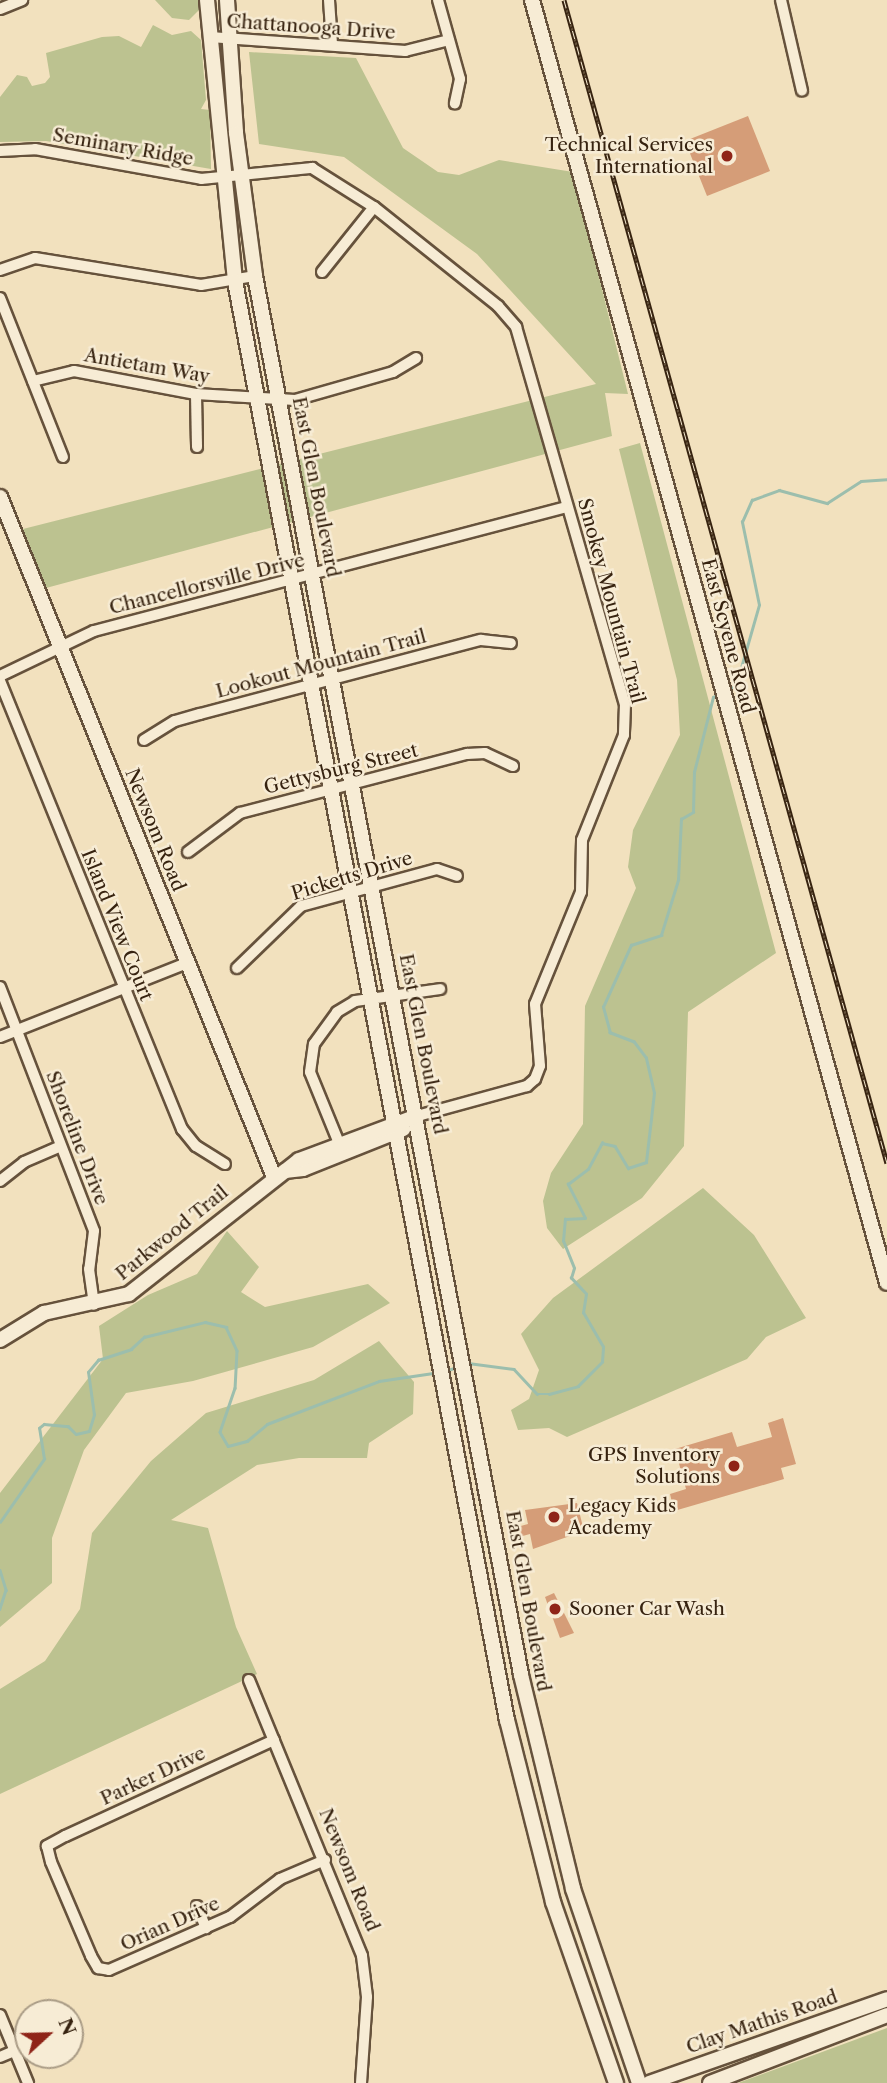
<!DOCTYPE html>
<style>
body{margin:0}
#map{position:relative;width:887px;height:2083px;overflow:hidden;background:#f2e1be;font-family:"Libre Caslon Text",serif}
div>[style]{position:absolute}
.green>*{inset:0;background:#bcc290}
.stream>*{height:2.5px;margin:-1.25px;padding:0 1.25px;transform-origin:1.25px;border-radius:1.25px;background:#9cbead}
.building>*{inset:0;background:#d59d78}
.roads{filter:drop-shadow(2px 0 #66523c) drop-shadow(-2px 0 #66523c) drop-shadow(0 2px #66523c) drop-shadow(0 -2px #66523c)}
.street>*{height:10px;margin:-5px;padding:0 5px;transform-origin:5px;border-radius:5px;background:#f7ecd5}
.secondary>*{height:14px;margin:-7px;padding:0 7px;transform-origin:7px;border-radius:7px;background:#f7ecd5}
.rail>*{height:5px;margin-top:-2.5px;transform-origin:0;background:repeating-linear-gradient(90deg,#f7ecd5 0 8px,#372310 0 16px);box-sizing:border-box;border-block:2px solid #372310}
.dots>*{width:19px;height:19px;translate:-50% -50%;box-sizing:border-box;border:4px solid #f7ecd5;border-radius:50%}
span{translate:-50% -50%;white-space:nowrap;text-align:center;line-height:1.15;-webkit-text-stroke:5px #f7ecd5;paint-order:stroke}
.street-label{font-size:19px;color:#372310}
.poi-label{font-size:19px;color:#372310}
.right{translate:-100% -50%;text-align:right}
.left{translate:0 -50%;text-align:left}
.north{position:absolute;left:14px;top:1999px;width:70px;height:70px;box-sizing:border-box;background:#f7ecd5;border:2px solid #aa9c86;border-radius:50%;rotate:68deg;font-size:19px;font-weight:700;line-height:28px;text-align:center;color:#372310}
.north::after{content:'';display:block;margin:auto;width:24px;height:32px;background:#8f2418;clip-path:polygon(50% 0,100% 100%,50% 72%,0 100%)}
</style>
<div id="map">
<div class="green">
<i style="clip-path:polygon(155px 0,198px 0,199px 10px,189px 20px,172px 18px)"></i>
<i style="clip-path:polygon(153px 25px,172px 35px,191px 31px,201px 40px,206px 100px,201px 109px,210px 110px,211px 169px,46px 141px,0 142px,0 97px,17px 75px,27px 77px,32px 86px,45px 83px,50px 77px,46px 53px,102px 37px,119px 36px,141px 47px)"></i>
<i style="clip-path:polygon(249px 52px,356px 58px,403px 148px,438px 172px,459px 175px,499px 160px,573px 172px,628px 394px,605px 393px,612px 436px,46px 588px,23px 529px,596px 384px,477px 254px,344px 157px,259px 144px)"></i>
<i style="clip-path:polygon(640px 443px,776px 953px,688px 1012px,684px 1146px,642px 1198px,563px 1249px,547px 1228px,543px 1201px,551px 1173px,583px 1124px,585px 1006px,636px 888px,628px 867px,633px 830px,680px 735px,677px 680px,619px 449px)"></i>
<i style="clip-path:polygon(703px 1188px,754px 1235px,806px 1318px,766px 1337px,747px 1359px,567px 1437px,549px 1428px,518px 1430px,511px 1410px,529px 1399px,539px 1370px,521px 1334px,553px 1298px)"></i>
<i style="clip-path:polygon(227px 1231px,259px 1267px,241px 1292px,265px 1307px,368px 1284px,390px 1303px,313px 1347px,193px 1381px,126px 1393px,84px 1450px,52px 1538px,52px 1583px,0 1627px,0 1493px,103px 1359px,99px 1326px,148px 1295px,197px 1274px)"></i>
<i style="clip-path:polygon(379px 1341px,414px 1382px,413px 1414px,369px 1443px,367px 1458px,299px 1458px,257px 1465px,171px 1520px,208px 1528px,236px 1627px,257px 1674px,0 1794px,0 1689px,45px 1661px,80px 1609px,92px 1533px,151px 1461px,206px 1413px,314px 1380px)"></i>
<i style="clip-path:polygon(887px 2028px,887px 2083px,738px 2083px)"></i>
</div>
<div class="stream">
<i style="left:729px;top:689px;width:8px;rotate:-30deg"></i>
<i style="left:736px;top:685px;width:83px;rotate:-74deg"></i>
<i style="left:759px;top:605px;width:85px;rotate:-101.6deg"></i>
<i style="left:742px;top:522px;width:24px;rotate:-66deg"></i>
<i style="left:752px;top:500px;width:29px;rotate:-20deg"></i>
<i style="left:779px;top:490px;width:50px;rotate:15.2deg"></i>
<i style="left:827px;top:503px;width:40px;rotate:-32.9deg"></i>
<i style="left:861px;top:481px;width:26px;rotate:-4deg"></i>
<i style="left:468px;top:1363px;width:46px;rotate:7.4deg"></i>
<i style="left:514px;top:1369px;width:34px;rotate:47deg"></i>
<i style="left:537px;top:1394px;width:12px"></i>
<i style="left:549px;top:1394px;width:30px;rotate:-15deg"></i>
<i style="left:578px;top:1386px;width:34px;rotate:-45deg"></i>
<i style="left:602px;top:1362px;width:15px;rotate:-86deg"></i>
<i style="left:603px;top:1347px;width:39px;rotate:-120deg"></i>
<i style="left:583px;top:1313px;width:19px;rotate:-81deg"></i>
<i style="left:586px;top:1294px;width:22px;rotate:-133deg"></i>
<i style="left:571px;top:1278px;width:10px;rotate:-73deg"></i>
<i style="left:574px;top:1268px;width:29px;rotate:-112deg"></i>
<i style="left:563px;top:1241px;width:22px;rotate:-85deg"></i>
<i style="left:565px;top:1219px;width:20px;rotate:-3deg"></i>
<i style="left:585px;top:1218px;width:38px;rotate:-117deg"></i>
<i style="left:568px;top:1184px;width:25px;rotate:-37deg"></i>
<i style="left:588px;top:1169px;width:30px;rotate:-62deg"></i>
<i style="left:602px;top:1143px;width:13px;rotate:13deg"></i>
<i style="left:615px;top:1146px;width:26px;rotate:59deg"></i>
<i style="left:628px;top:1168px;width:19px;rotate:-18deg"></i>
<i style="left:646px;top:1162px;width:69px;rotate:-83.4deg"></i>
<i style="left:654px;top:1093px;width:36px;rotate:-103deg"></i>
<i style="left:646px;top:1058px;width:20px;rotate:-127deg"></i>
<i style="left:634px;top:1042px;width:26px;rotate:-159deg"></i>
<i style="left:610px;top:1033px;width:27px;rotate:-105deg"></i>
<i style="left:603px;top:1007px;width:68px;rotate:-65.7deg"></i>
<i style="left:631px;top:945px;width:32px;rotate:-18deg"></i>
<i style="left:661px;top:935px;width:58px;rotate:-72.8deg"></i>
<i style="left:678px;top:880px;width:61px;rotate:-87.2deg"></i>
<i style="left:681px;top:819px;width:14px;rotate:-30deg"></i>
<i style="left:693px;top:812px;width:40px;rotate:-88.6deg"></i>
<i style="left:694px;top:772px;width:77px;rotate:-75.8deg"></i>
<i style="left:713px;top:697px;width:8px;rotate:-30deg"></i>
<i style="left:444px;top:1371px;width:15px;rotate:-16deg"></i>
<i style="left:0;top:1522px;width:77px;rotate:-55.1deg"></i>
<i style="left:44px;top:1459px;width:31px;rotate:-99deg"></i>
<i style="left:39px;top:1428px;width:6px;rotate:-39deg"></i>
<i style="left:44px;top:1424px;width:24px;rotate:5deg"></i>
<i style="left:68px;top:1426px;width:11px;rotate:45deg"></i>
<i style="left:76px;top:1434px;width:13px;rotate:-13deg"></i>
<i style="left:89px;top:1431px;width:17px;rotate:-73deg"></i>
<i style="left:94px;top:1415px;width:43px;rotate:-97.9deg"></i>
<i style="left:88px;top:1372px;width:16px;rotate:-50deg"></i>
<i style="left:98px;top:1360px;width:35px;rotate:-18deg"></i>
<i style="left:131px;top:1349px;width:18px;rotate:-43deg"></i>
<i style="left:144px;top:1337px;width:63px;rotate:-13.8deg"></i>
<i style="left:205px;top:1322px;width:22px;rotate:13deg"></i>
<i style="left:226px;top:1327px;width:26px;rotate:65deg"></i>
<i style="left:237px;top:1351px;width:37px;rotate:93deg"></i>
<i style="left:235px;top:1388px;width:46px;rotate:108.8deg"></i>
<i style="left:220px;top:1432px;width:16px;rotate:60deg"></i>
<i style="left:228px;top:1446px;width:20px;rotate:-15deg"></i>
<i style="left:247px;top:1441px;width:26px;rotate:-40deg"></i>
<i style="left:267px;top:1424px;width:120px;rotate:-21deg"></i>
<i style="left:379px;top:1381px;width:56px;rotate:-8.3deg"></i>
<i style="left:0;top:1570px;width:21px;rotate:73deg"></i>
<i style="left:6px;top:1590px;width:20px;rotate:108deg"></i>
</div>
<div class="building">
<i style="clip-path:polygon(748px 116px,770px 171px,707px 196px,685px 141px)"></i>
<i style="clip-path:polygon(783px 1418px,796px 1464px,781px 1468px,784px 1479px,674px 1511px,670px 1494px,686px 1489px,675px 1449px,732px 1432px,737px 1447px,772px 1437px,768px 1423px)"></i>
<i style="clip-path:polygon(577px 1503px,584px 1531px,533px 1549px,530px 1534px,519px 1537px,517px 1527px,528px 1524px,525px 1510px)"></i>
<i style="clip-path:polygon(554px 1593px,574px 1633px,560px 1638px,545px 1597px)"></i>
</div>
<div class="roads">
<div class="street">
<i style="left:329px;top:0;width:44px;rotate:86.1deg"></i>
<i style="left:438px;top:0;width:82px;rotate:74.4deg"></i>
<i style="left:460px;top:79px;width:25px;rotate:102deg"></i>
<i style="left:781px;top:0;width:93px;rotate:77deg"></i>
<i style="left:0;top:9px;width:24px;rotate:-22deg"></i>
<i style="left:210px;top:37px;width:196px;rotate:4.1deg"></i>
<i style="left:405px;top:51px;width:45px;rotate:-14deg"></i>
<i style="left:0;top:151px;width:35px;rotate:-3deg"></i>
<i style="left:35px;top:149px;width:169px;rotate:10.2deg"></i>
<i style="left:201px;top:179px;width:112px;rotate:-5.7deg"></i>
<i style="left:312px;top:168px;width:73px;rotate:32.2deg"></i>
<i style="left:374px;top:207px;width:159px;rotate:38.6deg"></i>
<i style="left:498px;top:306px;width:28px;rotate:49deg"></i>
<i style="left:516px;top:327px;width:392px;rotate:73.9deg"></i>
<i style="left:625px;top:704px;width:31px;rotate:92deg"></i>
<i style="left:624px;top:735px;width:113px;rotate:111.8deg"></i>
<i style="left:582px;top:840px;width:52px;rotate:91.1deg"></i>
<i style="left:581px;top:892px;width:121px;rotate:112.3deg"></i>
<i style="left:535px;top:1004px;width:62px;rotate:85.4deg"></i>
<i style="left:540px;top:1066px;width:14px;rotate:111deg"></i>
<i style="left:535px;top:1079px;width:11px;rotate:139deg"></i>
<i style="left:527px;top:1086px;width:114px;rotate:164.7deg"></i>
<i style="left:0;top:270px;width:37px;rotate:-19deg"></i>
<i style="left:35px;top:258px;width:168px;rotate:9.2deg"></i>
<i style="left:201px;top:285px;width:55px;rotate:-9.5deg"></i>
<i style="left:322px;top:272px;width:83px;rotate:-51.3deg"></i>
<i style="left:0;top:298px;width:171px;rotate:68.4deg"></i>
<i style="left:33px;top:381px;width:42px;rotate:-13.7deg"></i>
<i style="left:74px;top:371px;width:124px;rotate:10.7deg"></i>
<i style="left:196px;top:394px;width:99px;rotate:3.5deg"></i>
<i style="left:295px;top:400px;width:102px;rotate:-15.9deg"></i>
<i style="left:393px;top:372px;width:27px;rotate:-31deg"></i>
<i style="left:196px;top:394px;width:53px;rotate:88.9deg"></i>
<i style="left:0;top:676px;width:104px;rotate:-25.6deg"></i>
<i style="left:94px;top:631px;width:489px;rotate:-14.7deg"></i>
<i style="left:0;top:681px;width:484px;rotate:67.9deg"></i>
<i style="left:182px;top:1129px;width:22px;rotate:51deg"></i>
<i style="left:196px;top:1146px;width:34px;rotate:32deg"></i>
<i style="left:144px;top:740px;width:36px;rotate:-32deg"></i>
<i style="left:175px;top:721px;width:26px;rotate:-16deg"></i>
<i style="left:200px;top:714px;width:291px;rotate:-14.8deg"></i>
<i style="left:481px;top:640px;width:30px;rotate:6deg"></i>
<i style="left:188px;top:852px;width:65px;rotate:-36.9deg"></i>
<i style="left:240px;top:813px;width:235px;rotate:-14.6deg"></i>
<i style="left:467px;top:754px;width:18px;rotate:-3deg"></i>
<i style="left:485px;top:753px;width:31px;rotate:25deg"></i>
<i style="left:237px;top:968px;width:89px;rotate:-44.1deg"></i>
<i style="left:301px;top:906px;width:141px;rotate:-15.2deg"></i>
<i style="left:437px;top:869px;width:21px;rotate:19deg"></i>
<i style="left:0;top:987px;width:261px;rotate:68.9deg"></i>
<i style="left:94px;top:1231px;width:38px;rotate:97deg"></i>
<i style="left:89px;top:1269px;width:36px;rotate:82deg"></i>
<i style="left:0;top:1037px;width:201px;rotate:-21.6deg"></i>
<i style="left:341px;top:1148px;width:82px;rotate:-112.2deg"></i>
<i style="left:310px;top:1072px;width:28px;rotate:-82deg"></i>
<i style="left:314px;top:1044px;width:39px;rotate:-54deg"></i>
<i style="left:337px;top:1012px;width:21px;rotate:-31deg"></i>
<i style="left:355px;top:1001px;width:86px;rotate:-8deg"></i>
<i style="left:0;top:1181px;width:31px;rotate:-38deg"></i>
<i style="left:24px;top:1162px;width:40px;rotate:-23.4deg"></i>
<i style="left:249px;top:1680px;width:298px;rotate:67.7deg"></i>
<i style="left:362px;top:1956px;width:41px;rotate:83deg"></i>
<i style="left:367px;top:1997px;width:86px;rotate:94deg"></i>
<i style="left:274px;top:1740px;width:230px;rotate:155.3deg"></i>
<i style="left:65px;top:1836px;width:21px;rotate:151deg"></i>
<i style="left:47px;top:1846px;width:16px;rotate:76deg"></i>
<i style="left:51px;top:1862px;width:102px;rotate:66.9deg"></i>
<i style="left:91px;top:1956px;width:14px;rotate:60deg"></i>
<i style="left:98px;top:1968px;width:11px;rotate:10deg"></i>
<i style="left:109px;top:1970px;width:132px;rotate:-23.7deg"></i>
<i style="left:230px;top:1917px;width:63px;rotate:-37.2deg"></i>
<i style="left:280px;top:1879px;width:49px;rotate:-22.9deg"></i>
<i style="left:197px;top:1906px;width:24px;rotate:68deg"></i>
<i style="left:0;top:2015px;width:74px;rotate:67.6deg"></i>
<i style="left:0;top:2057px;width:15px;rotate:-23deg"></i>
</div>
<div class="secondary">
<i style="left:207px;top:0;width:282px;rotate:84.3deg"></i>
<i style="left:235px;top:281px;width:1464px;rotate:79.3deg"></i>
<i style="left:507px;top:1720px;width:188px;rotate:75.8deg"></i>
<i style="left:553px;top:1902px;width:192px;rotate:70.8deg"></i>
<i style="left:227px;top:0;width:133px;rotate:86.1deg"></i>
<i style="left:236px;top:133px;width:144px;rotate:82.4deg"></i>
<i style="left:255px;top:276px;width:1424px;rotate:79.23deg"></i>
<i style="left:521px;top:1675px;width:220px;rotate:76.3deg"></i>
<i style="left:573px;top:1889px;width:205px;rotate:71.2deg"></i>
<i style="left:532px;top:0;width:1331px;rotate:74.53deg"></i>
<i style="left:0;top:497px;width:733px;rotate:68.05deg"></i>
<i style="left:285px;top:1171px;width:18px;rotate:-6deg"></i>
<i style="left:303px;top:1169px;width:108px;rotate:-21.8deg"></i>
<i style="left:0;top:1340px;width:52px;rotate:-31.5deg"></i>
<i style="left:44px;top:1313px;width:87px;rotate:-12.6deg"></i>
<i style="left:129px;top:1294px;width:216px;rotate:-38.2deg"></i>
<i style="left:299px;top:1160px;width:126px;rotate:-20.4deg"></i>
<i style="left:649px;top:2083px;width:252px;rotate:-19.4deg"></i>
<i style="left:710px;top:2083px;width:190px;rotate:-21deg"></i>
</div>
</div>
<div class="rail">
<i style="left:564px;top:0;width:1207px;rotate:74.48deg"></i>
</div>
<div class="dots">
<i style="left:727px;top:156px;background:#8f2418"></i>
<i style="left:734px;top:1466px;background:#8f2418"></i>
<i style="left:554px;top:1517px;background:#8f2418"></i>
<i style="left:555px;top:1609px;background:#8f2418"></i>
</div>
<div class="street-label">
<span style="left:311px;top:27px;rotate:4deg">Chattanooga Drive</span>
<span style="left:123px;top:147px;rotate:10deg">Seminary Ridge</span>
<span style="left:147px;top:366px;rotate:10deg">Antietam Way</span>
<span style="left:316px;top:487px;rotate:79deg">East Glen Boulevard</span>
<span style="left:207px;top:584px;rotate:-14deg">Chancellorsville Drive</span>
<span style="left:611px;top:601px;rotate:75deg">Smokey Mountain Trail</span>
<span style="left:728px;top:636px;rotate:75deg">East Scyene Road</span>
<span style="left:321px;top:664px;rotate:-15deg">Lookout Mountain Trail</span>
<span style="left:341px;top:769px;rotate:-14deg">Gettysburg Street</span>
<span style="left:155px;top:830px;rotate:68deg">Newsom Road</span>
<span style="left:352px;top:876px;rotate:-17deg">Picketts Drive</span>
<span style="left:117px;top:925px;rotate:68deg">Island View Court</span>
<span style="left:423px;top:1044px;rotate:79deg">East Glen Boulevard</span>
<span style="left:77px;top:1138px;rotate:69deg">Shoreline Drive</span>
<span style="left:172px;top:1233px;rotate:-39deg">Parkwood Trail</span>
<span style="left:528px;top:1601px;rotate:80deg">East Glen Boulevard</span>
<span style="left:153px;top:1776px;rotate:-25deg">Parker Drive</span>
<span style="left:349px;top:1870px;rotate:68deg">Newsom Road</span>
<span style="left:170px;top:1924px;rotate:-24deg">Orian Drive</span>
<span style="left:762px;top:2022px;rotate:-19deg">Clay Mathis Road</span>
</div>
<div class="poi-label">
<span class="right" style="left:713px;top:156px">Technical Services<br>International</span>
<span class="right" style="left:720px;top:1466px">GPS Inventory<br>Solutions</span>
<span class="left" style="left:568px;top:1517px">Legacy Kids<br>Academy</span>
<span class="left" style="left:569px;top:1609px">Sooner Car Wash</span>
</div>
<div class="north">N</div>
</div>
